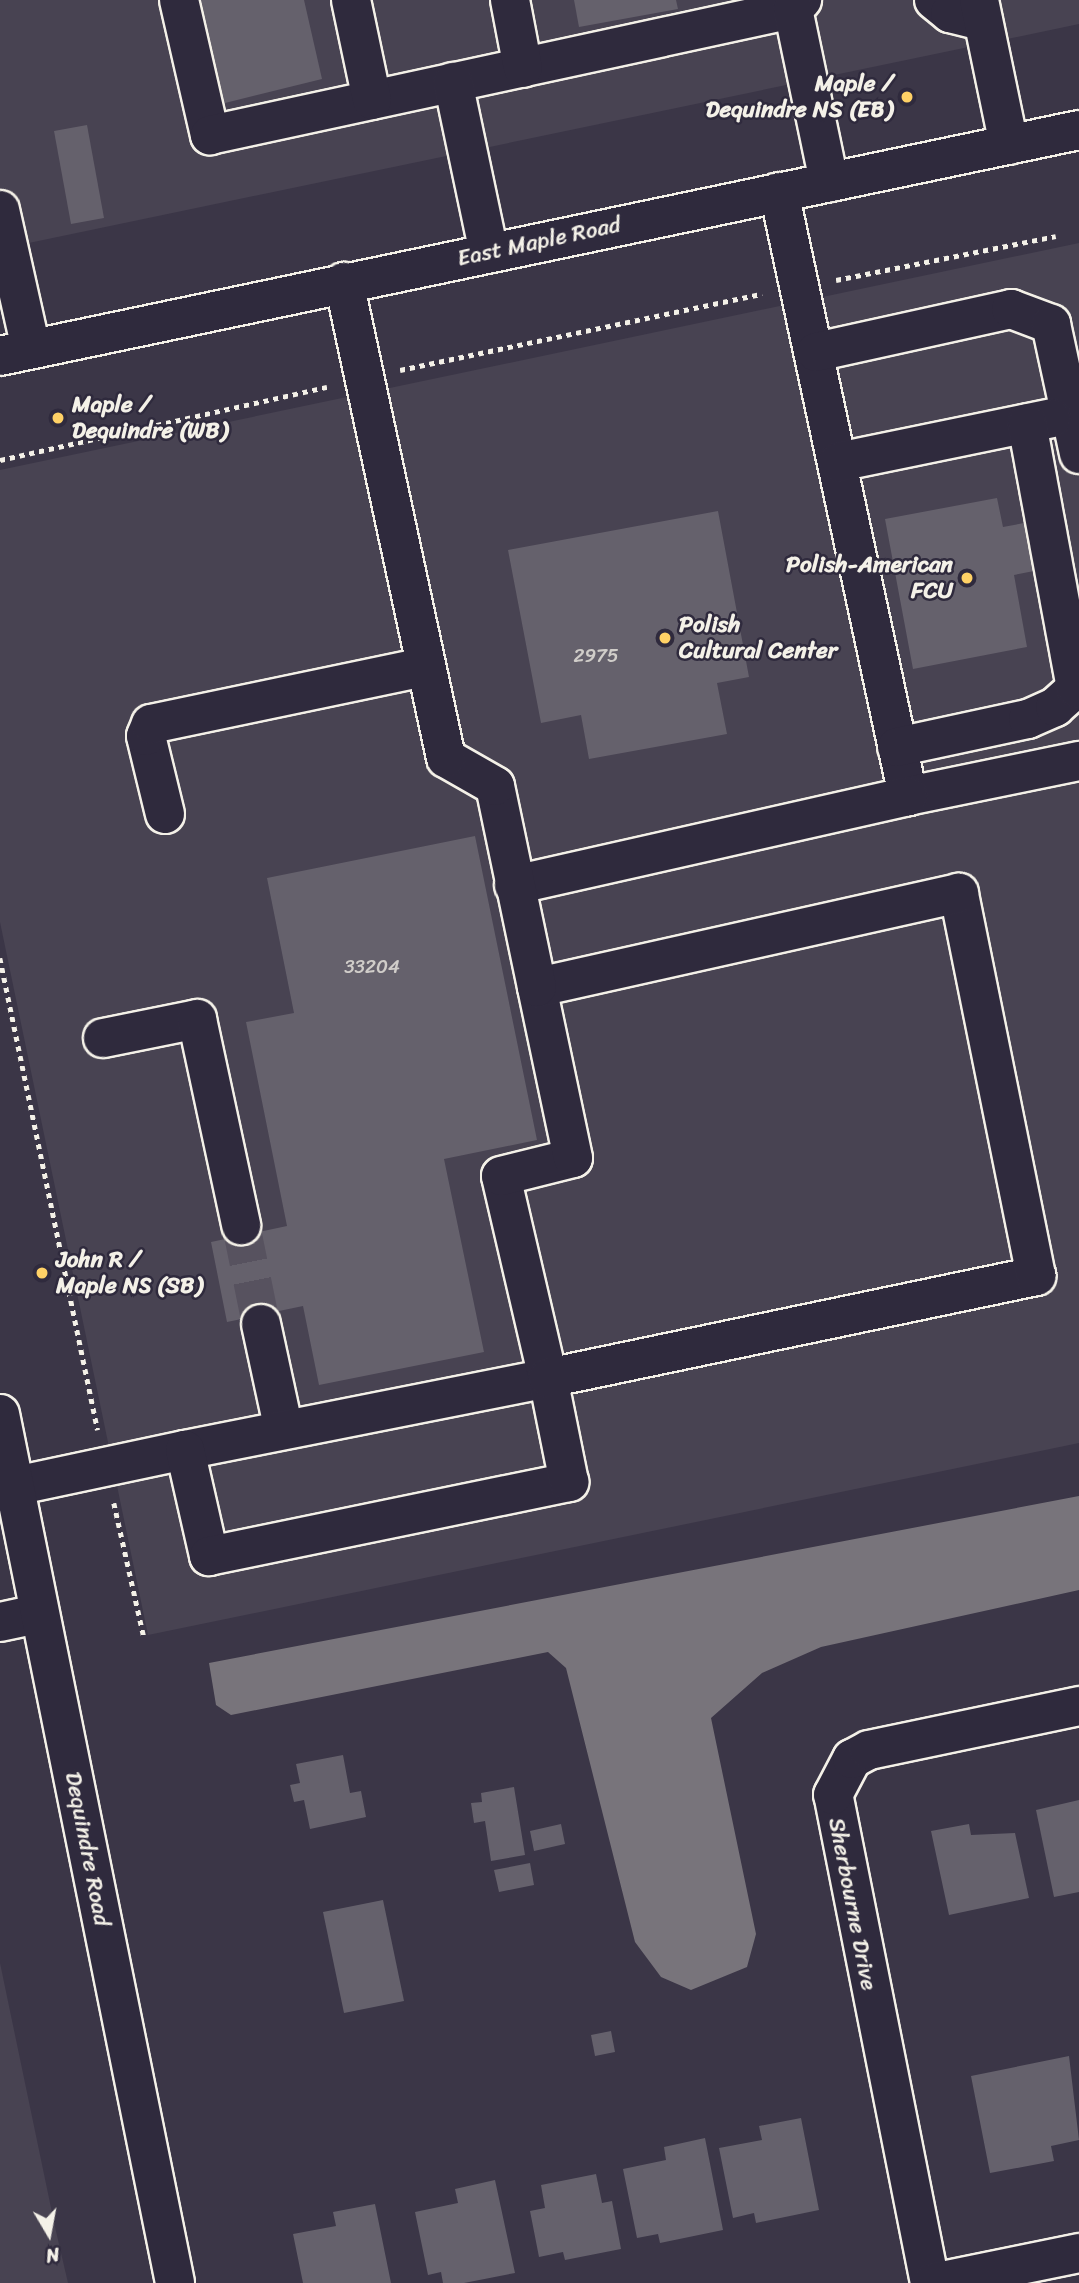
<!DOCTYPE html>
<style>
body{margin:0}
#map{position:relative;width:1079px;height:2283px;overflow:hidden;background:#3b3647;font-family:Sriracha,sans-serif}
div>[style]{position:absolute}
.built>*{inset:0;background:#484352}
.water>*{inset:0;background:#78747b}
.building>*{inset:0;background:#65616c}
.minor-tunnel>*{height:38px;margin-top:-19px;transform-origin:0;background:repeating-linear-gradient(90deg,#57525f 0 38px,transparent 0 57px)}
.path>*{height:4.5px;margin-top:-2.25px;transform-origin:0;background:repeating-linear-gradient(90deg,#f4f1e8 0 5px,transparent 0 10px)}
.roads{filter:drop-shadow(2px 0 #f4f1e8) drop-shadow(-2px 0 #f4f1e8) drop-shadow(0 2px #f4f1e8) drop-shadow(0 -2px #f4f1e8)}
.minor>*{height:38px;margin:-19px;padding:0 19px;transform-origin:19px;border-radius:19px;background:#2f2a3d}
.major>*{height:38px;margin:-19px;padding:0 19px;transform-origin:19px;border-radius:19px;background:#2f2a3d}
.dots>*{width:19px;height:19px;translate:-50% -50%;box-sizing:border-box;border:4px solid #2f2a3d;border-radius:50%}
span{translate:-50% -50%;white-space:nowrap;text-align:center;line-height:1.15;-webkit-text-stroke:5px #2f2a3d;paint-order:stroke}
.number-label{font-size:19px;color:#d0cdc9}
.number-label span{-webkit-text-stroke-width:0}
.poi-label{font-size:23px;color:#f4f1e8;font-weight:700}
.right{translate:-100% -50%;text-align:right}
.left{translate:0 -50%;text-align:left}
.street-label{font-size:23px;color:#f4f1e8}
.north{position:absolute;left:14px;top:2199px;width:70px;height:70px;-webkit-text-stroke:5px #2f2a3d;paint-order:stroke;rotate:170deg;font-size:19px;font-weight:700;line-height:28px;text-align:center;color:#f4f1e8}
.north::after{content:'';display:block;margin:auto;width:24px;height:32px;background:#f4f1e8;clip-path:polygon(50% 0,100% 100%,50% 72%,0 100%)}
</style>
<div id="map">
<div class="built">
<i style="clip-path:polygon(0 0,1079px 0,1079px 24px,0 249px)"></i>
<i style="clip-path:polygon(1079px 243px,1079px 1443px,148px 1635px,0 922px,0 470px)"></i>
<i style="clip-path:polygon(0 1963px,55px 2227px,68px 2283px,0 2283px)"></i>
</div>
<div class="water">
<i style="clip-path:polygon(1079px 1496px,1079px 1590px,821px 1647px,762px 1673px,711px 1718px,756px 1934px,747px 1967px,691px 1990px,661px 1977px,635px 1942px,566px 1668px,548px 1652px,231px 1715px,216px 1705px,209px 1663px)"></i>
</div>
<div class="building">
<i style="clip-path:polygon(196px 0,304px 0,322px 79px,221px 104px)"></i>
<i style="clip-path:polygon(574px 0,676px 0,678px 9px,579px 27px)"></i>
<i style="clip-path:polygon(87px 125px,104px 218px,71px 224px,54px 131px)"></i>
<i style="clip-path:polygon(997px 498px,1003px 527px,1061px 516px,1070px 564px,1014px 575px,1027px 647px,913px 669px,885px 519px)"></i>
<i style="clip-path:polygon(718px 511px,749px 677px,717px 683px,727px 734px,589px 759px,581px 715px,541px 723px,508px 550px)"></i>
<i style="clip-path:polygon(475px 836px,537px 1140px,444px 1159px,484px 1352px,319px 1385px,303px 1306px,227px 1322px,211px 1242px,287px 1226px,246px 1022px,294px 1013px,267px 878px)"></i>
<i style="clip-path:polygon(343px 1755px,350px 1793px,361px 1791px,366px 1817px,310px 1829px,304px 1800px,294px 1802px,290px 1785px,300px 1783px,296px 1764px)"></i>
<i style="clip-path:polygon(514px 1787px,525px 1855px,491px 1861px,485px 1821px,474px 1823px,471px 1803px,482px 1802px,481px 1793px)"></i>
<i style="clip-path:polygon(1079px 1800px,1079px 1892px,1054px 1897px,1036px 1810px)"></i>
<i style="clip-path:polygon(561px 1824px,565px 1844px,534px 1851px,530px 1831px)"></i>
<i style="clip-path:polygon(969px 1824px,971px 1835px,1015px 1833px,1029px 1898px,949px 1915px,931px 1831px)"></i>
<i style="clip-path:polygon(530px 1863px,534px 1885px,499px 1892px,494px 1870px)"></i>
<i style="clip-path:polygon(383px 1900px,404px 2001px,344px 2013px,323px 1912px)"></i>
<i style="clip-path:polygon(611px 2031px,615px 2052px,595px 2056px,591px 2035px)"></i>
<i style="clip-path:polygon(1069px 2056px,1079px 2140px,1051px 2146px,1054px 2161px,990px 2173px,971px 2076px)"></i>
<i style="clip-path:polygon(801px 2118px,819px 2210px,756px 2223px,754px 2213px,733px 2218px,719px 2148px,762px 2140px,759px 2126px)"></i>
<i style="clip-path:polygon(705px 2138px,723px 2230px,660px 2243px,658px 2234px,637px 2238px,623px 2169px,666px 2160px,664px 2147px)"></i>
<i style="clip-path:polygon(596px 2174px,602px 2203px,612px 2201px,621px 2249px,565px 2260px,563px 2252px,539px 2257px,530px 2211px,545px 2208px,541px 2185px)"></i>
<i style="clip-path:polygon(495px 2180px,515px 2273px,464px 2283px,443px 2283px,441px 2272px,428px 2275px,415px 2212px,458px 2203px,455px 2189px)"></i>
<i style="clip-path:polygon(375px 2204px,391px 2283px,303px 2283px,293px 2234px,336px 2226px,333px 2212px)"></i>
</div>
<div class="minor-tunnel">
<i style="left:241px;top:1225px;width:101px;rotate:78.6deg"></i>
</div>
<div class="path">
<i style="left:836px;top:280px;width:224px;rotate:-11.3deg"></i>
<i style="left:400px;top:370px;width:370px;rotate:-11.9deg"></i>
<i style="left:0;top:460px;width:335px;rotate:-12.6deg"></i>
<i style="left:0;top:958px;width:482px;rotate:78.3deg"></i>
<i style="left:114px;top:1503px;width:137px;rotate:77.4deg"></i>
</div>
<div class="roads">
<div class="minor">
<i style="left:179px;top:0;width:139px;rotate:77.1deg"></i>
<i style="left:210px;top:135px;width:596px;rotate:-12.2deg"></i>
<i style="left:793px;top:9px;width:13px;rotate:-45deg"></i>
<i style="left:351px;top:0;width:102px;rotate:78.1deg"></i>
<i style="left:510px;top:0;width:69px;rotate:79.2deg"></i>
<i style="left:934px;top:0;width:21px;rotate:39deg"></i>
<i style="left:950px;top:13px;width:34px;rotate:14deg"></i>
<i style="left:979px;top:0;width:148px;rotate:78.3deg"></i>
<i style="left:793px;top:9px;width:177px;rotate:78.2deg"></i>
<i style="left:453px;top:82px;width:175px;rotate:78.1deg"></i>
<i style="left:779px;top:192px;width:618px;rotate:77.94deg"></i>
<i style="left:908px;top:796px;width:175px;rotate:-11.6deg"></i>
<i style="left:0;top:210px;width:142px;rotate:77.4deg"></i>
<i style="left:816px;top:352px;width:200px;rotate:-12.4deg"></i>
<i style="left:1011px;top:309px;width:43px;rotate:20.6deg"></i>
<i style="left:1051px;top:324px;width:133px;rotate:77.8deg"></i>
<i style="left:838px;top:462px;width:218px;rotate:-11.6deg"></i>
<i style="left:897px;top:747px;width:134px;rotate:-12.1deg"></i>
<i style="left:1028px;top:719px;width:30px;rotate:-24deg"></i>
<i style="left:1055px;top:707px;width:28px;rotate:-42deg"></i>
<i style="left:1076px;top:688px;width:269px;rotate:-100.5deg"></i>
<i style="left:165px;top:814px;width:80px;rotate:-103.7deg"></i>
<i style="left:146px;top:736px;width:13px;rotate:-67deg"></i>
<i style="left:151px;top:724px;width:280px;rotate:-11.8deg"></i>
<i style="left:514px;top:885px;width:404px;rotate:-12.7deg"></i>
<i style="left:103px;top:1038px;width:96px;rotate:-11.4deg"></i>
<i style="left:197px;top:1019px;width:211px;rotate:77.9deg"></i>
<i style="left:261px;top:1324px;width:108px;rotate:77.8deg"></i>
<i style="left:185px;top:1450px;width:370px;rotate:-11.2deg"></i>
<i style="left:548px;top:1378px;width:207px;rotate:-103.1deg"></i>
<i style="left:501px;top:1176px;width:74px;rotate:-14deg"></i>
<i style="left:573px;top:1158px;width:175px;rotate:-101.9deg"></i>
<i style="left:15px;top:1486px;width:174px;rotate:-12deg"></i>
<i style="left:185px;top:1450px;width:109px;rotate:77.2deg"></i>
<i style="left:209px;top:1556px;width:368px;rotate:-11.6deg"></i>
<i style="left:569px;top:1482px;width:106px;rotate:-101.4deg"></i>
<i style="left:548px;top:1378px;width:499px;rotate:-11.8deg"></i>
<i style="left:1036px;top:1276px;width:391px;rotate:-101.4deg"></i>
<i style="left:959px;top:893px;width:432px;rotate:167.4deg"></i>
<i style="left:537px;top:987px;width:205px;rotate:-101.8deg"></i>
<i style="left:495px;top:786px;width:56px;rotate:-150.3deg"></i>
<i style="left:446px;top:758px;width:487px;rotate:-102.1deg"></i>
<i style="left:0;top:1622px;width:40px;rotate:-12deg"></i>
<i style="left:930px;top:2283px;width:498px;rotate:-101.2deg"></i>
<i style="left:833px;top:1795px;width:41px;rotate:-62.2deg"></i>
<i style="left:852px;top:1759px;width:19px;rotate:-28deg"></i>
<i style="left:869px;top:1750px;width:215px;rotate:-11.8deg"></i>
<i style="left:932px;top:2283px;width:150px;rotate:-11.5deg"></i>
</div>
<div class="major">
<i style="left:0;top:356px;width:1102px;rotate:-11.83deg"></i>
<i style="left:0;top:1414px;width:886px;rotate:78.61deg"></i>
</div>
</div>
<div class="dots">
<i style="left:907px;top:97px;background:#ffd166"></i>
<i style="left:58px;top:418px;background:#ffd166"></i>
<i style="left:967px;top:578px;background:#ffd166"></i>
<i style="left:665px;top:638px;background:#ffd166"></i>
<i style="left:42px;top:1273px;background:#ffd166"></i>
</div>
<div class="number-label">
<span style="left:596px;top:656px">2975</span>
<span style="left:372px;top:967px">33204</span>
</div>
<div class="poi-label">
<span class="right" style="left:893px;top:97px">Maple /<br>Dequindre NS (EB)</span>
<span class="left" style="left:72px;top:418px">Maple /<br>Dequindre (WB)</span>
<span class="right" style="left:953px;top:578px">Polish-American<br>FCU</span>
<span class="left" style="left:679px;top:638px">Polish<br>Cultural Center</span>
<span class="left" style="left:56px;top:1273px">John R /<br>Maple NS (SB)</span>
</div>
<div class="street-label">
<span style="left:539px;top:242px;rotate:-12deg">East Maple Road</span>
<span style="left:87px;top:1849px;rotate:79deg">Dequindre Road</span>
<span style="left:852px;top:1904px;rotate:79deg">Sherbourne Drive</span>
</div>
<div class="north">N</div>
</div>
